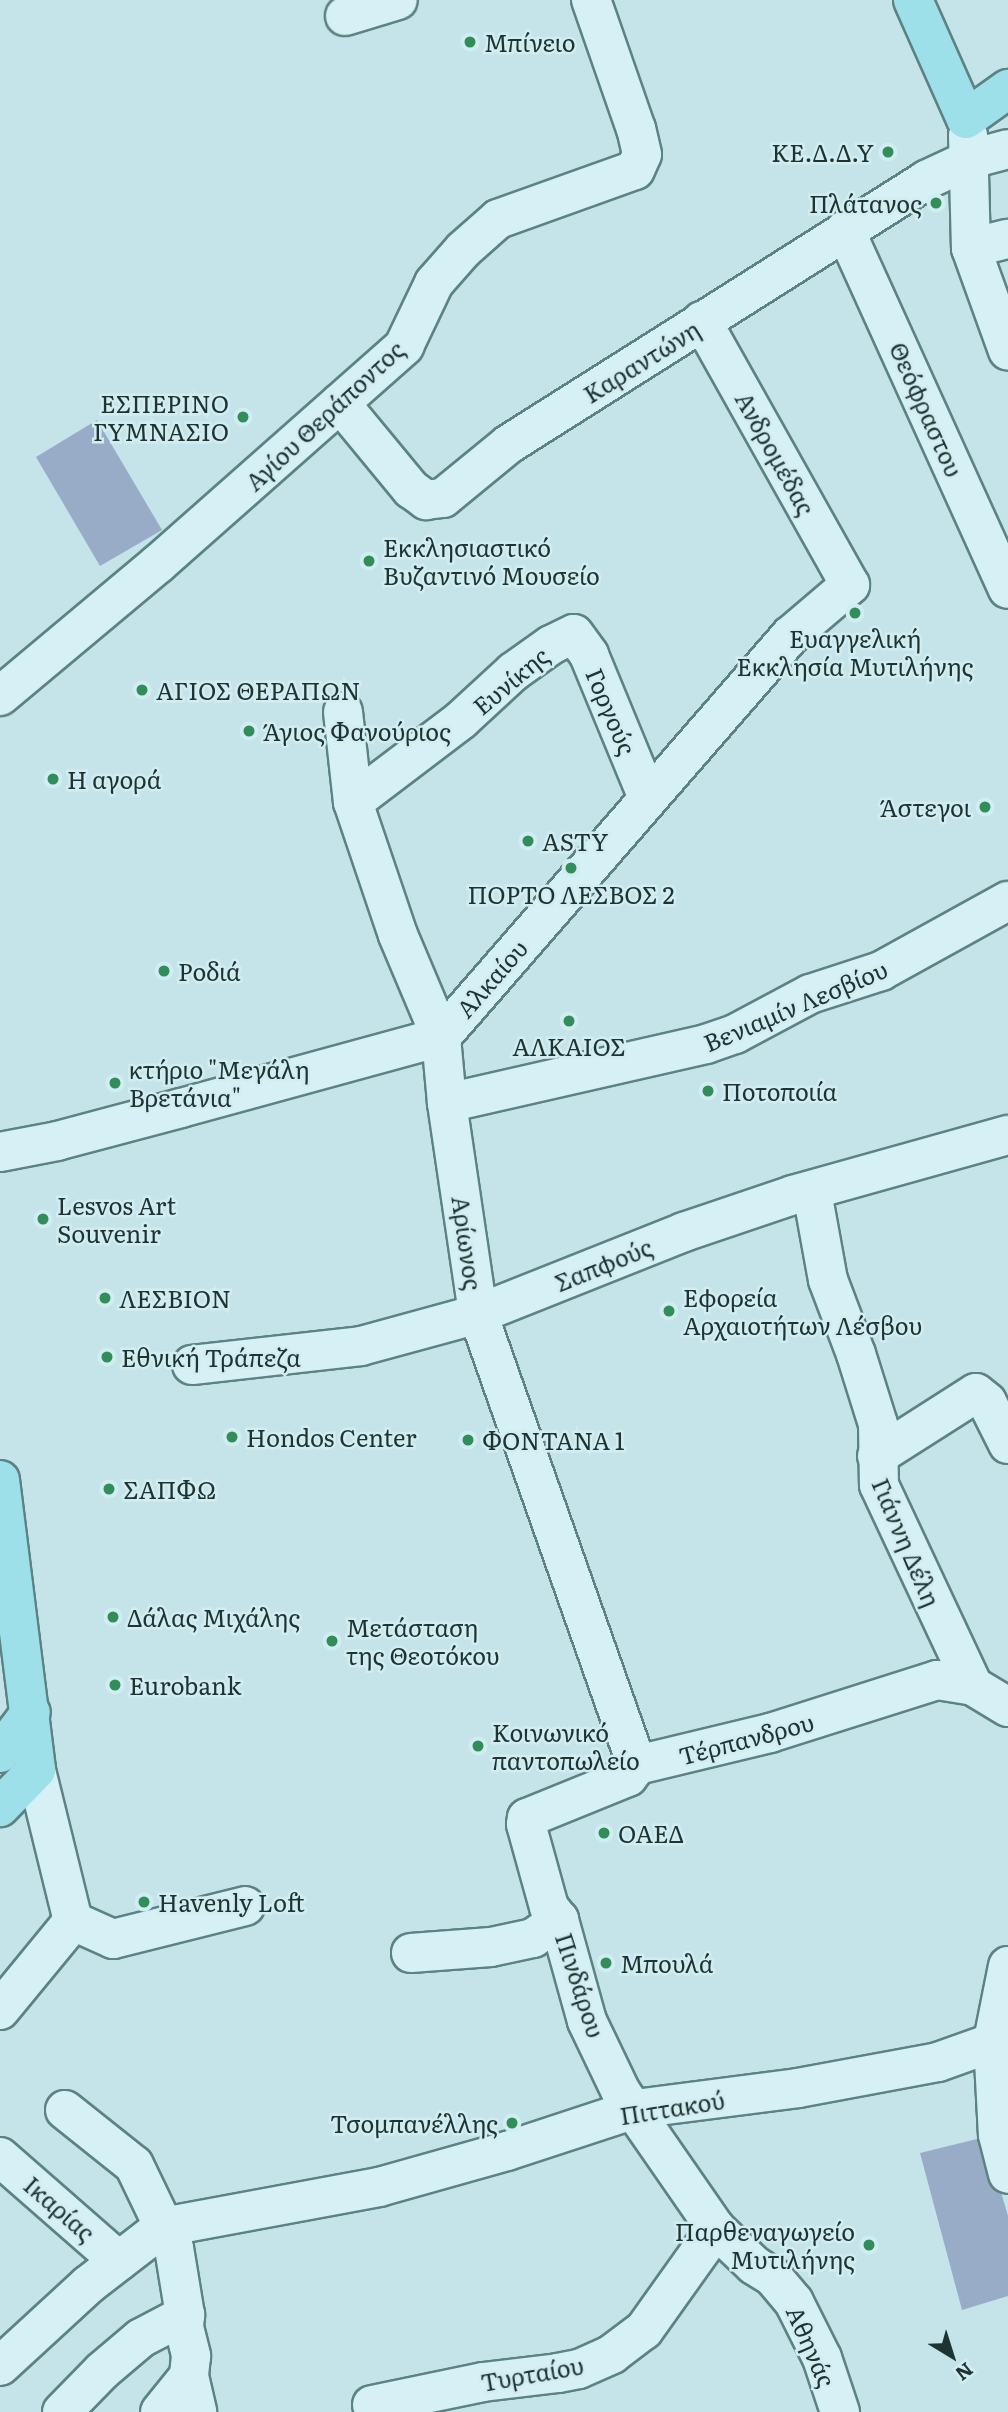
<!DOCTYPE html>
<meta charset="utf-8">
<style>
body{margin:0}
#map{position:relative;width:1008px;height:2412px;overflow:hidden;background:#c4e4ea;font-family:Literata,serif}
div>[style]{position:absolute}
.green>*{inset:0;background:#98acc7}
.roads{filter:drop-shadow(2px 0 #5c8382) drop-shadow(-2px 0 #5c8382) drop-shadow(0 2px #5c8382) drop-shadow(0 -2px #5c8382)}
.minor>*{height:38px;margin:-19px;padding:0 19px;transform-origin:19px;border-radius:19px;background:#d6f1f6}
.major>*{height:38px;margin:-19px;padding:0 19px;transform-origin:19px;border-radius:19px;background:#9ee0ea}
.dots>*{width:19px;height:19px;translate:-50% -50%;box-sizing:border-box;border:4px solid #d2edf2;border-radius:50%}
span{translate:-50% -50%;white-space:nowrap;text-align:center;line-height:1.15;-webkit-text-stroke:5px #d2edf2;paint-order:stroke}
.poi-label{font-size:24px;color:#1e3433}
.left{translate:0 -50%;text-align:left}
.right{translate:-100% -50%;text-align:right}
.street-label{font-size:24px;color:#1e3433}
.north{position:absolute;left:917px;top:2321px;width:70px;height:70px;-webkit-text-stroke:5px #d2edf2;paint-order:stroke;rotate:142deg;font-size:19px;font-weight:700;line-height:28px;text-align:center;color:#1e3433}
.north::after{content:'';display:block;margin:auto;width:24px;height:32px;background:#1e3433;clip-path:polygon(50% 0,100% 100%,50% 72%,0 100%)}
</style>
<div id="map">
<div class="green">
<i style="clip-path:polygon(97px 420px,162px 530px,100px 566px,36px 457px)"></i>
<i style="clip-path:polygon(985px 2137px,1008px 2216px,1008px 2296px,962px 2310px,920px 2153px)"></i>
</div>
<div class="roads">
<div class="minor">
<i style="left:345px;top:16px;width:55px;rotate:-16.8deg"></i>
<i style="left:968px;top:135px;width:113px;rotate:88.5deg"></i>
<i style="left:971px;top:248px;width:109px;rotate:70.2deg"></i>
<i style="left:845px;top:230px;width:394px;rotate:65.6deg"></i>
<i style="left:971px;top:248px;width:38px;rotate:-14deg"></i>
<i style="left:340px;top:403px;width:112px;rotate:50.5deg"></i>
<i style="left:411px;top:489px;width:19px;rotate:36deg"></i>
<i style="left:426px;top:500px;width:17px;rotate:-7deg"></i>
<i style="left:443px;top:498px;width:85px;rotate:-39.3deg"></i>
<i style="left:509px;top:444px;width:494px;rotate:-32.3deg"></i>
<i style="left:926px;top:180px;width:50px;rotate:-25deg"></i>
<i style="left:971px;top:159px;width:38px;rotate:-15deg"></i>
<i style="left:0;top:696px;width:206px;rotate:-39.9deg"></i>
<i style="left:158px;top:564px;width:329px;rotate:-41.5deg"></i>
<i style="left:404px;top:346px;width:70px;rotate:-64.5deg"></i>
<i style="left:434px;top:283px;width:44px;rotate:-48.7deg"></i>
<i style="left:463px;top:250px;width:47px;rotate:-41.5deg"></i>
<i style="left:498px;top:219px;width:145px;rotate:-19.7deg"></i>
<i style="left:635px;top:170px;width:17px;rotate:-66deg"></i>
<i style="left:642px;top:154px;width:26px;rotate:-103deg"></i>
<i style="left:636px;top:129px;width:137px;rotate:-109.2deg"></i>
<i style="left:343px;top:712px;width:91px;rotate:83.7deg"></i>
<i style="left:353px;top:802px;width:140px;rotate:71.3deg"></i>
<i style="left:398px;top:935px;width:111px;rotate:67.1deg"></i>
<i style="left:441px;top:1037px;width:66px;rotate:84.8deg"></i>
<i style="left:447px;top:1103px;width:213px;rotate:81.6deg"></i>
<i style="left:478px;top:1314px;width:478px;rotate:70.6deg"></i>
<i style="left:353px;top:802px;width:136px;rotate:-37.2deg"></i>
<i style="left:461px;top:720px;width:71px;rotate:-42.7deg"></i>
<i style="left:513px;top:672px;width:47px;rotate:-35.4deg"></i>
<i style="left:551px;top:645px;width:25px;rotate:-26deg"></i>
<i style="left:574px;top:634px;width:26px;rotate:54deg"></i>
<i style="left:589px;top:655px;width:155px;rotate:67.6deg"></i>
<i style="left:447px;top:1103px;width:266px;rotate:-12.8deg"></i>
<i style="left:706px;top:1044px;width:31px;rotate:-19deg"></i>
<i style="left:735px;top:1034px;width:85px;rotate:-28.1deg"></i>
<i style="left:810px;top:994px;width:75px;rotate:-17.9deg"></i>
<i style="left:881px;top:971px;width:145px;rotate:-28.9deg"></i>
<i style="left:0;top:1152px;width:58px;rotate:-10.9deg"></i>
<i style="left:57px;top:1141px;width:128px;rotate:-14.9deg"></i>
<i style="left:181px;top:1108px;width:270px;rotate:-15.3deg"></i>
<i style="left:441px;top:1037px;width:532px;rotate:-48.97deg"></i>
<i style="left:790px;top:636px;width:79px;rotate:-40.4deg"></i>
<i style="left:850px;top:585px;width:303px;rotate:-119.3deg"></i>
<i style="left:812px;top:1192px;width:89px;rotate:79.7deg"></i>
<i style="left:828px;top:1280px;width:79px;rotate:69.3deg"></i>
<i style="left:856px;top:1354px;width:73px;rotate:72.6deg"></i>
<i style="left:878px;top:1424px;width:61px;rotate:89.1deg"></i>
<i style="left:879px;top:1485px;width:222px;rotate:64.9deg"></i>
<i style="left:973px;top:1686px;width:41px;rotate:31deg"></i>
<i style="left:192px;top:1365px;width:170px;rotate:-6.4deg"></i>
<i style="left:361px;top:1346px;width:121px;rotate:-15.3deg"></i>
<i style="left:478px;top:1314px;width:222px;rotate:-21.7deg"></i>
<i style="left:684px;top:1232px;width:115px;rotate:-18.7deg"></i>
<i style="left:793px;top:1195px;width:223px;rotate:-15.6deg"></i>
<i style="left:877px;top:1456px;width:117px;rotate:-32.5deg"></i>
<i style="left:976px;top:1393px;width:14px;rotate:39deg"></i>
<i style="left:987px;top:1402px;width:47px;rotate:63.4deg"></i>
<i style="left:73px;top:1921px;width:44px;rotate:24.2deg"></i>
<i style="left:113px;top:1939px;width:136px;rotate:-14deg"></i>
<i style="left:411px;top:1953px;width:80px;rotate:-4.3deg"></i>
<i style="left:491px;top:1947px;width:43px;rotate:-12.1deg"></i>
<i style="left:533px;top:1938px;width:32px;rotate:-35deg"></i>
<i style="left:1008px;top:1966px;width:76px;rotate:101.3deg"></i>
<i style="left:993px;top:2041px;width:94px;rotate:87deg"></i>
<i style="left:998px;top:2135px;width:40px;rotate:75.6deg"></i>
<i style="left:0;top:2010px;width:115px;rotate:-50.6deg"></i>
<i style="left:73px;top:1921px;width:155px;rotate:-103.8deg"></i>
<i style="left:65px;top:2110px;width:88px;rotate:38.6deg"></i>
<i style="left:134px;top:2165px;width:92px;rotate:64.3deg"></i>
<i style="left:174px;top:2248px;width:68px;rotate:80.7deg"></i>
<i style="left:185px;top:2315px;width:12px;rotate:95deg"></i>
<i style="left:184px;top:2327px;width:30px;rotate:76deg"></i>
<i style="left:191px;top:2356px;width:20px;rotate:96deg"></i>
<i style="left:189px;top:2376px;width:37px;rotate:77deg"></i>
<i style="left:0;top:2157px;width:158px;rotate:41.2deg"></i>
<i style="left:0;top:2366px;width:120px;rotate:-42.6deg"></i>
<i style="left:88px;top:2285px;width:95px;rotate:-37.7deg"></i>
<i style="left:163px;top:2227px;width:220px;rotate:-10.5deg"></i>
<i style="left:379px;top:2187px;width:133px;rotate:-15.7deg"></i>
<i style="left:507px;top:2151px;width:135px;rotate:-18.2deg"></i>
<i style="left:635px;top:2109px;width:164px;rotate:-7.3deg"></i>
<i style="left:798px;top:2088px;width:142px;rotate:-10.5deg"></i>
<i style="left:938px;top:2062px;width:74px;rotate:-19.7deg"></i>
<i style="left:372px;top:2405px;width:113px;rotate:-11.7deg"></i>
<i style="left:483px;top:2382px;width:76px;rotate:-6.8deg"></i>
<i style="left:558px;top:2373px;width:21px;rotate:-11deg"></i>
<i style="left:579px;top:2369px;width:36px;rotate:-24deg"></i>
<i style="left:612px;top:2354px;width:40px;rotate:-37deg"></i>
<i style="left:644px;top:2330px;width:124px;rotate:-54.5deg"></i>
<i style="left:62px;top:2412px;width:57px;rotate:-45.7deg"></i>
<i style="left:102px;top:2371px;width:51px;rotate:-40.2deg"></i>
<i style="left:141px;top:2338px;width:50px;rotate:-27.6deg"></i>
<i style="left:160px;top:2412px;width:46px;rotate:-51.1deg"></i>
<i style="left:840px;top:2412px;width:57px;rotate:-108.4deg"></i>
<i style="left:822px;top:2358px;width:63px;rotate:-116.6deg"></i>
<i style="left:794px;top:2302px;width:33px;rotate:-130deg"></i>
<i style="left:773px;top:2277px;width:22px;rotate:-148deg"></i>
<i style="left:754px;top:2265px;width:52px;rotate:-136.5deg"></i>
<i style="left:716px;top:2229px;width:167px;rotate:-124.7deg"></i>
<i style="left:621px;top:2092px;width:79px;rotate:-115.6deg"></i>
<i style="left:587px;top:2021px;width:105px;rotate:-105.5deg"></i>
<i style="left:559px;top:1920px;width:16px;rotate:-128deg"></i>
<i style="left:549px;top:1907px;width:86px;rotate:-105.5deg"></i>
<i style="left:526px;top:1824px;width:6px;rotate:-81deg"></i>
<i style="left:527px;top:1818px;width:109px;rotate:-22.1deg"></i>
<i style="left:628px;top:1777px;width:15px;rotate:-53deg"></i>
<i style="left:637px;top:1765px;width:137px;rotate:-13.5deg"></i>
<i style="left:770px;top:1733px;width:175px;rotate:-17.6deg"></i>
<i style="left:937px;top:1680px;width:36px;rotate:9deg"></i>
</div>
<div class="major">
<i style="left:913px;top:0;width:130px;rotate:66deg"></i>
<i style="left:966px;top:119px;width:52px;rotate:-35.5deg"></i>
<i style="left:0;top:1480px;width:292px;rotate:82.9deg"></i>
<i style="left:36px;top:1770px;width:52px;rotate:134.2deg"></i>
<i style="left:0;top:1753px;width:51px;rotate:-52.9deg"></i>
</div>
</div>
<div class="dots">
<i style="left:470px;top:42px;background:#318d5a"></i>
<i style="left:888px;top:152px;background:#318d5a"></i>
<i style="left:936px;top:203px;background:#318d5a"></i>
<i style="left:243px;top:417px;background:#318d5a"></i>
<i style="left:369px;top:561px;background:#318d5a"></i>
<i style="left:855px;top:613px;background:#318d5a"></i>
<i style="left:142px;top:690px;background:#318d5a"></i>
<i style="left:249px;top:731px;background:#318d5a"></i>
<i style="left:53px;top:779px;background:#318d5a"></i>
<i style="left:985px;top:807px;background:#318d5a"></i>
<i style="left:528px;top:841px;background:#318d5a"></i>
<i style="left:571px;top:868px;background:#318d5a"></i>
<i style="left:164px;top:971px;background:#318d5a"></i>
<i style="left:569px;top:1021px;background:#318d5a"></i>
<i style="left:115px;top:1083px;background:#318d5a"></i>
<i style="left:708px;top:1091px;background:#318d5a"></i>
<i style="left:43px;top:1219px;background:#318d5a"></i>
<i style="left:105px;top:1298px;background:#318d5a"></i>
<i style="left:669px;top:1311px;background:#318d5a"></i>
<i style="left:107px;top:1357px;background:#318d5a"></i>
<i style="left:232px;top:1437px;background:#318d5a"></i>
<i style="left:468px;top:1440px;background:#318d5a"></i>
<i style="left:109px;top:1489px;background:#318d5a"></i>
<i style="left:113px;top:1617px;background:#318d5a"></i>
<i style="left:332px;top:1641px;background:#318d5a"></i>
<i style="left:115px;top:1685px;background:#318d5a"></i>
<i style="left:478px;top:1746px;background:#318d5a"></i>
<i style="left:604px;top:1833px;background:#318d5a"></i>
<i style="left:144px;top:1902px;background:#318d5a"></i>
<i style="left:606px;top:1963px;background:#318d5a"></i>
<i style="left:512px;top:2123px;background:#318d5a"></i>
<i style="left:869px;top:2245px;background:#318d5a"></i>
</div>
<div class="poi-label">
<span class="left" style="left:484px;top:42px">Μπίνειο</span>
<span class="right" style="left:874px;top:152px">ΚΕ.Δ.Δ.Υ</span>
<span class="right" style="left:922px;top:203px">Πλάτανος</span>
<span class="right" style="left:229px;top:417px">ΕΣΠΕΡΙΝΟ<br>ΓΥΜΝΑΣΙΟ</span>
<span class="left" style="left:383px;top:561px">Εκκλησιαστικό<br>Βυζαντινό Μουσείο</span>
<span style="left:855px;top:652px">Ευαγγελική<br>Εκκλησία Μυτιλήνης</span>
<span class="left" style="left:156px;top:690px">ΑΓΙΟΣ ΘΕΡΑΠΩΝ</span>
<span class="left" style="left:263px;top:731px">Άγιος Φανούριος</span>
<span class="left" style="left:67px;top:779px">Η αγορά</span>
<span class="right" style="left:971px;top:807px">Άστεγοι</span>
<span class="left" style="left:542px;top:841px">ASTY</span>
<span style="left:571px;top:894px">ΠΟΡΤΟ ΛΕΣΒΟΣ 2</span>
<span class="left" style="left:178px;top:971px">Ροδιά</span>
<span style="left:569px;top:1046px">ΑΛΚΑΙΟΣ</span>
<span class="left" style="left:129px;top:1083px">κτήριο "Μεγάλη<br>Βρετάνια"</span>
<span class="left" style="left:722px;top:1091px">Ποτοποιία</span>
<span class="left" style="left:57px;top:1219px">Lesvos Art<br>Souvenir</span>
<span class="left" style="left:683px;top:1311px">Εφορεία<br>Αρχαιοτήτων Λέσβου</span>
<span class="left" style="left:119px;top:1298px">ΛΕΣΒΙΟΝ</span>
<span class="left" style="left:121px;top:1357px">Εθνική Τράπεζα</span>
<span class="left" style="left:246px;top:1437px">Hondos Center</span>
<span class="left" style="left:482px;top:1440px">ΦΟΝΤΑΝΑ 1</span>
<span class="left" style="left:123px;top:1489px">ΣΑΠΦΩ</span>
<span class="left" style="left:127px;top:1617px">Δάλας Μιχάλης</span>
<span class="left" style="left:346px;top:1641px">Μετάσταση<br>της Θεοτόκου</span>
<span class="left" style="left:129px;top:1685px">Eurobank</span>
<span class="left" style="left:492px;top:1746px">Κοινωνικό<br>παντοπωλείο</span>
<span class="left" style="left:618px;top:1833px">ΟΑΕΔ</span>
<span class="left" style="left:158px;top:1902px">Havenly Loft</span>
<span class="left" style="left:620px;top:1963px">Μπουλά</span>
<span class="right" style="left:498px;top:2123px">Τσομπανέλλης</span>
<span class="right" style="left:855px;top:2245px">Παρθεναγωγείο<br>Μυτιλήνης</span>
</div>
<div class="street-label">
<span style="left:641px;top:361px;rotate:-32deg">Καραντώνη</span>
<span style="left:927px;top:409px;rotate:66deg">Θεόφραστου</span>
<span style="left:324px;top:415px;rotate:-43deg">Αγίου Θεράποντος</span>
<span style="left:776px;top:453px;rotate:61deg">Ανδρομέδας</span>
<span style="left:510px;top:680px;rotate:-40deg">Ευνίκης</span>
<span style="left:612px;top:711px;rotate:67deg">Γοργούς</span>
<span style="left:491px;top:978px;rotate:-49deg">Αλκαίου</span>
<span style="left:795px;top:1005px;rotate:-23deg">Βενιαμίν Λεσβίου</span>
<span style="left:468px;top:1243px;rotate:82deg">Αρίωνος</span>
<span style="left:603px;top:1264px;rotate:-22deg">Σαπφούς</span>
<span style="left:907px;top:1542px;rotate:67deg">Γιάννη Δέλη</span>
<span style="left:746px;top:1738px;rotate:-15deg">Τέρπανδρου</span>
<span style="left:581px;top:1985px;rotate:72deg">Πινδάρου</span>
<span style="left:672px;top:2107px;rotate:-9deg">Πιττακού</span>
<span style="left:60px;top:2208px;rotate:41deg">Ικαρίας</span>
<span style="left:812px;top:2346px;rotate:66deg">Αθηνάς</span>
<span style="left:532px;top:2373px;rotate:-10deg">Τυρταίου</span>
</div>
<div class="north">N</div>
</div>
